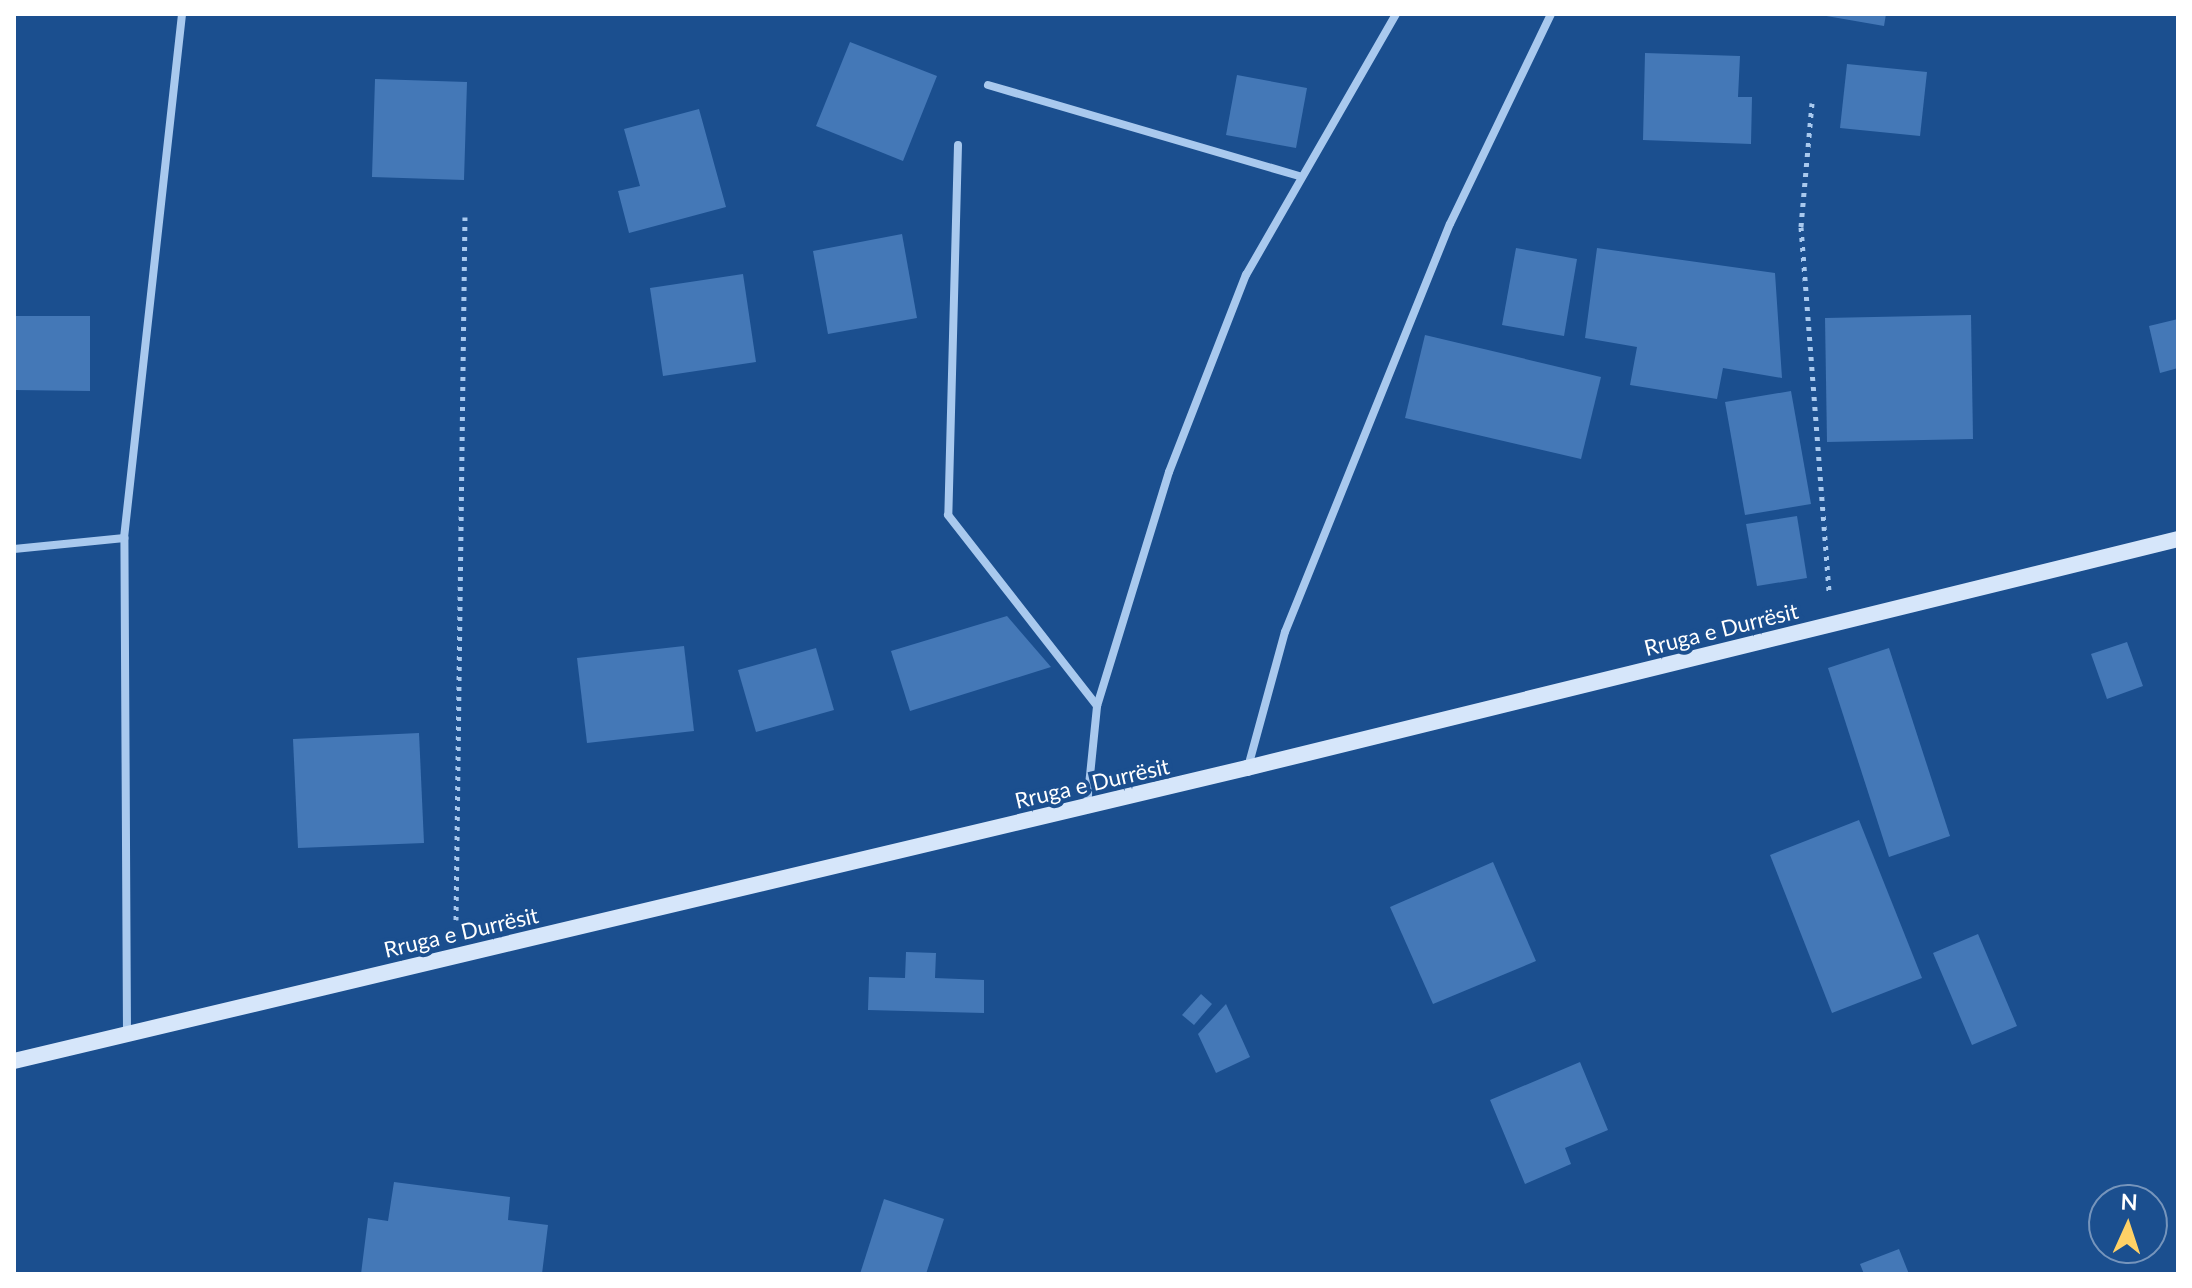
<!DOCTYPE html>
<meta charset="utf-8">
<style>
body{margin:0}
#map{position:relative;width:2192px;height:1288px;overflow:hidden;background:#1b4f8f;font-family:Lato,sans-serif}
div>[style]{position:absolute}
.building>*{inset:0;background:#4478b7}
.path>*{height:5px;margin-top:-2.5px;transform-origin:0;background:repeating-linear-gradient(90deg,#a9c9ee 0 4px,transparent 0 10px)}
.minor>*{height:8px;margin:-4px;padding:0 4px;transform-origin:4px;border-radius:4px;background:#a9c9ee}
.secondary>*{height:16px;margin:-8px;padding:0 8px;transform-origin:8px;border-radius:8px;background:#d6e6fa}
span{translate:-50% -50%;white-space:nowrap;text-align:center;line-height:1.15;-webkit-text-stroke:8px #1b4f8f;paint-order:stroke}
.street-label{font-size:22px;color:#fff}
.frame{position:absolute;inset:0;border:16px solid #fff;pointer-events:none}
.north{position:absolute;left:2088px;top:1184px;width:80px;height:80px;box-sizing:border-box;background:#1b4f8f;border:2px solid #7695bc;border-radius:50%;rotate:3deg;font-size:22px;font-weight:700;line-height:32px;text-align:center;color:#fff}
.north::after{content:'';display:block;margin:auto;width:28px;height:36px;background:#ffd166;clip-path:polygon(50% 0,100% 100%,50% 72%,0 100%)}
</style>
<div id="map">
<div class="building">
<i style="clip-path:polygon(1815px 14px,1886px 14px,1884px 26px)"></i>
<i style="clip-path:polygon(850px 42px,937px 76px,903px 161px,816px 126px)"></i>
<i style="clip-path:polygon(1645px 53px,1740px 56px,1738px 97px,1752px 97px,1751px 144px,1643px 140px)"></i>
<i style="clip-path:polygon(1847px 64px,1927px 72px,1920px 136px,1840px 128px)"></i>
<i style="clip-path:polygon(1237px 75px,1307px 88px,1296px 148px,1226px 135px)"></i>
<i style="clip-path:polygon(375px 79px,467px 82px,464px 180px,372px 177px)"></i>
<i style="clip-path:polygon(699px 109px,726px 207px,629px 233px,618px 191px,640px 186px,624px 129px)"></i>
<i style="clip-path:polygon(902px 234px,917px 318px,828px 334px,813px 251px)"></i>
<i style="clip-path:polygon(1516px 248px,1577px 259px,1564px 336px,1502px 325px)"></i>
<i style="clip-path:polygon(1597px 248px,1775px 273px,1782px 378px,1723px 368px,1717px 399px,1630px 385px,1637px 347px,1585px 338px)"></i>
<i style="clip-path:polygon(743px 274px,756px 362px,663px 376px,650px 288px)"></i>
<i style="clip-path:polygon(1971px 315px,1973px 439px,1827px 442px,1825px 318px)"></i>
<i style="clip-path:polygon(14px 316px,90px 316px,90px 391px,14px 390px)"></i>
<i style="clip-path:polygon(2178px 319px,2178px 368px,2160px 373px,2149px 326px)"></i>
<i style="clip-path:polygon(1425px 335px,1601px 377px,1581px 459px,1405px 418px)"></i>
<i style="clip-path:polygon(1791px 391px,1811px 504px,1745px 515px,1725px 402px)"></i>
<i style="clip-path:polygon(1797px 516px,1807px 578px,1757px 586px,1746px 524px)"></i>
<i style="clip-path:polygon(1007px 616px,1051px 667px,910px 711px,891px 651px)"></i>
<i style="clip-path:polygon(2127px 642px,2143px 686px,2107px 699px,2091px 654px)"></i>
<i style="clip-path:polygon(684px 646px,694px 731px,587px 743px,577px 658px)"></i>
<i style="clip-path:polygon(816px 648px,834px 710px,756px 732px,738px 670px)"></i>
<i style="clip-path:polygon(1889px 648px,1950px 836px,1889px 857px,1828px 668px)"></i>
<i style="clip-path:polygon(419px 733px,424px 843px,298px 848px,293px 739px)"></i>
<i style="clip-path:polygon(1859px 820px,1922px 978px,1832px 1013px,1770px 855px)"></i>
<i style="clip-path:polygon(1493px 862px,1536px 961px,1433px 1004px,1390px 907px)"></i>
<i style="clip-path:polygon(1978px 934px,2017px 1026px,1972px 1045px,1933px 953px)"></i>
<i style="clip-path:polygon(906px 952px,936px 953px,935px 978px,984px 980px,984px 1013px,868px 1010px,869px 977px,905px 978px)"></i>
<i style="clip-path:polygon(1201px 994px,1212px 1004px,1194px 1025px,1182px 1015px)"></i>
<i style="clip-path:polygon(1226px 1004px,1250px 1057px,1216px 1073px,1198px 1034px)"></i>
<i style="clip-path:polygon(1580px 1062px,1608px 1130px,1565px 1148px,1571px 1164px,1525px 1184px,1490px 1100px)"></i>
<i style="clip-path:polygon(394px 1182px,510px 1197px,508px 1220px,548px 1225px,542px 1274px,361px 1274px,368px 1218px,388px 1221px)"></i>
<i style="clip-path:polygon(884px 1199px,944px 1219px,926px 1274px,860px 1274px)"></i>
<i style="clip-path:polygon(1899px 1249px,1909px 1274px,1864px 1274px,1860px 1264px)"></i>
</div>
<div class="path">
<i style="left:1812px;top:103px;width:124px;rotate:95.1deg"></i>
<i style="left:1801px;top:227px;width:365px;rotate:85.6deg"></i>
<i style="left:456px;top:920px;width:703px;rotate:-89.27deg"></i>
</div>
<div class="minor">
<i style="left:988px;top:85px;width:325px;rotate:16.3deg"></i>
<i style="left:958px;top:145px;width:370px;rotate:91.5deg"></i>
<i style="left:948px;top:515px;width:242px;rotate:52deg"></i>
<i style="left:14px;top:549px;width:111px;rotate:-5.7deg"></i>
<i style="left:1248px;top:767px;width:140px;rotate:-74.7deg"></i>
<i style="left:1285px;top:632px;width:440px;rotate:-68deg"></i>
<i style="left:1450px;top:224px;width:233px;rotate:-64.3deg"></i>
<i style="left:1087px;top:805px;width:100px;rotate:-84.2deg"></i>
<i style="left:1097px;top:706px;width:245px;rotate:-72.9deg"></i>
<i style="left:1169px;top:472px;width:212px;rotate:-68.7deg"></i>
<i style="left:1246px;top:275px;width:301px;rotate:-60.1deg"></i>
<i style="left:127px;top:1034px;width:496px;rotate:-90.3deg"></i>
<i style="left:124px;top:538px;width:527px;rotate:-83.68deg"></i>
</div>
<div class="secondary">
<i style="left:14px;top:1061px;width:1267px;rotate:-13.37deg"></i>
<i style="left:1247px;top:768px;width:959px;rotate:-13.82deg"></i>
</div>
<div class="street-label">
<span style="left:1721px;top:629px;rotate:-14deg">Rruga e Durrësit</span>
<span style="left:1092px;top:783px;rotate:-13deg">Rruga e Durrësit</span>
<span style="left:461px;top:932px;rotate:-13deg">Rruga e Durrësit</span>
</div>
<div class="frame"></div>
<div class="north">N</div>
</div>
